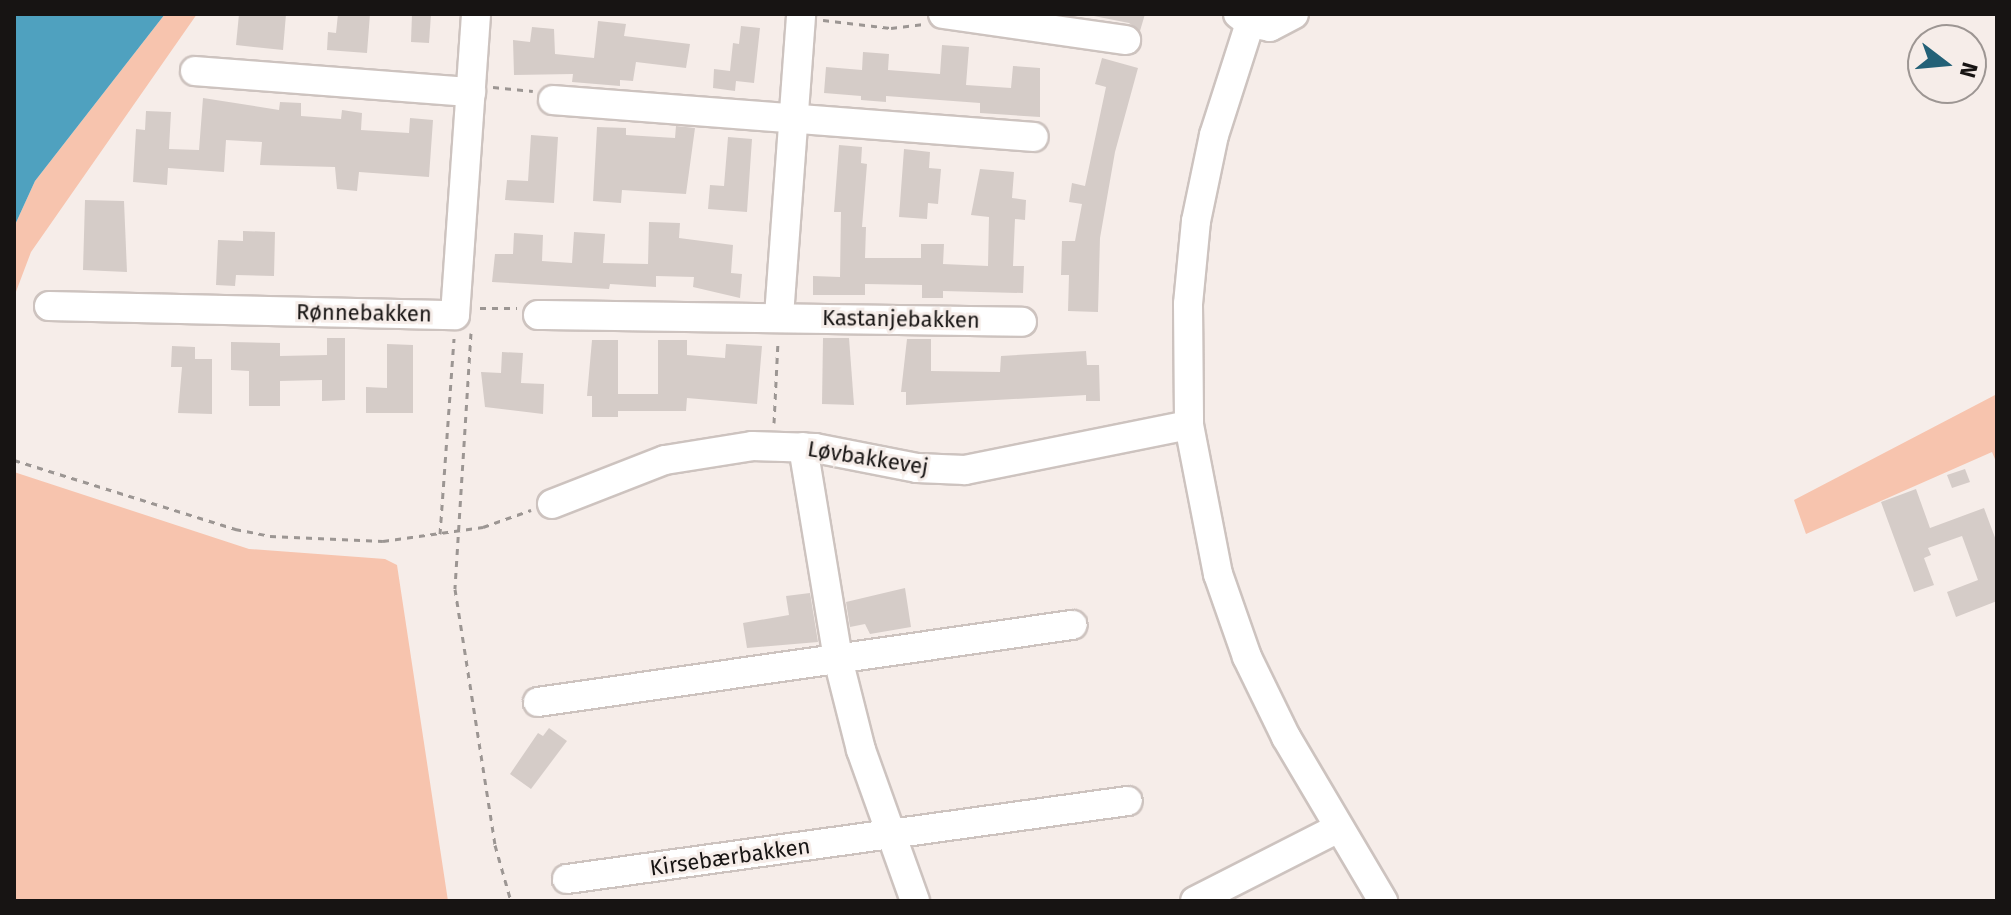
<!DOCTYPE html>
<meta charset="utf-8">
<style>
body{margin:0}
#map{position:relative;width:2011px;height:915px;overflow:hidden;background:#f6ede9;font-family:"Fira Sans",sans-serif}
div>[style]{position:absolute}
.green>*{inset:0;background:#f7c4ae}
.water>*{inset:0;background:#4fa1bf}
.building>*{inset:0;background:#d5ccc8}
.path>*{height:3px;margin-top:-1.5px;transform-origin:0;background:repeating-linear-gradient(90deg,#9c9693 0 6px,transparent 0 12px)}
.roads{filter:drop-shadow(2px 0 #cdc3bf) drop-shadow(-2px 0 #cdc3bf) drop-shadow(0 2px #cdc3bf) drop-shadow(0 -2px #cdc3bf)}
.minor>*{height:28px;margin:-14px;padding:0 14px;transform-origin:14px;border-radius:14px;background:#fff}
span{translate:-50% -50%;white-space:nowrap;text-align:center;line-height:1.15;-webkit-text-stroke:6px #f6ede9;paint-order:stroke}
.street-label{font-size:22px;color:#171413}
.frame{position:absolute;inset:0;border:16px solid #171413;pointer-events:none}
.north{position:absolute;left:1907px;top:24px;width:80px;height:80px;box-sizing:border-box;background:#f6ede9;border:2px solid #9d9693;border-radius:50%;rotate:106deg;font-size:22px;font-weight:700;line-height:32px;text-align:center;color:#171413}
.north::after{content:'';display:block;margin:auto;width:28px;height:36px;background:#236177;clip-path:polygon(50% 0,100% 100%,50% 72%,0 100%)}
</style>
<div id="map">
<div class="green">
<i style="clip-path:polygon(165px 14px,197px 14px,31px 252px,14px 297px,14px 227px,35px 181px)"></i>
<i style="clip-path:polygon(1997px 394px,1997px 464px,1992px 452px,1806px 534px,1794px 500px)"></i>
<i style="clip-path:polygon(14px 472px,249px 549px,385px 559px,397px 565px,448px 901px,14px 901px)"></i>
</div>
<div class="water">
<i style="clip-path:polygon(14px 14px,165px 14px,35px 181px,14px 227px)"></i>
</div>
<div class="building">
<i style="clip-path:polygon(239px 14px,286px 14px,283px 50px,236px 45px)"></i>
<i style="clip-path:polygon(338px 14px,370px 14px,367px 53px,327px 50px,328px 32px,336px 33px)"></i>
<i style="clip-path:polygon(412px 14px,431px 14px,429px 43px,411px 42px)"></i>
<i style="clip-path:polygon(1084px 14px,1145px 14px,1140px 31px,1129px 23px)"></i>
<i style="clip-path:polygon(598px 21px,626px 24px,624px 36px,690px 44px,686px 68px,636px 62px,633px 81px,620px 80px,620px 86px,572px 82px,573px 74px,514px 75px,513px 40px,530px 42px,532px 27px,554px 29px,555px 54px,594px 58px)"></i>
<i style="clip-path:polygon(741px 26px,760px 28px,754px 83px,736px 81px,735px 91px,713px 88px,714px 69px,730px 71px,733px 43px,739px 44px)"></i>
<i style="clip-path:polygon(942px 45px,969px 47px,966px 85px,1011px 88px,1013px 66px,1040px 68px,1040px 117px,980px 113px,980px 103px,886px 96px,886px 102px,861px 100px,861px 96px,824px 93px,826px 67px,862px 70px,863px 52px,889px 54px,888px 70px,940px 74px)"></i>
<i style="clip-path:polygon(1102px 58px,1138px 68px,1115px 152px,1100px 238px,1098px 312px,1068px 311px,1069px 275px,1061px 275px,1062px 241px,1075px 241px,1082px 204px,1069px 202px,1072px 183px,1085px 186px,1106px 87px,1095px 84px)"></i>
<i style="clip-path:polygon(203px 98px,279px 110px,280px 102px,301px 103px,301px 116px,341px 119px,342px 110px,362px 113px,361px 130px,409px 133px,410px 118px,433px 120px,429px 177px,359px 172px,357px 191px,337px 189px,335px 167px,260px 165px,262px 142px,226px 140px,224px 172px,168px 168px,167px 185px,133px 182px,136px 129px,145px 130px,146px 111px,171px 112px,169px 149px,199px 150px)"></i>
<i style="clip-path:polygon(676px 126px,695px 128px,686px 194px,622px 190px,621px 203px,593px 201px,597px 127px,626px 128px,626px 135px,675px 138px)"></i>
<i style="clip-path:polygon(531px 135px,558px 137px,554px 203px,505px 200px,507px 180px,528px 181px)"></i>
<i style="clip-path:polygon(728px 137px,752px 139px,747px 212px,708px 209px,710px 185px,724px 186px)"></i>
<i style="clip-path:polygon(839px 145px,862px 147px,861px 163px,867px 164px,862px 227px,866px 227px,865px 258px,921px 258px,921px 244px,944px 244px,943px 264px,988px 266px,989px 217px,971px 215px,980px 169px,1014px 172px,1012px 198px,1026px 200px,1025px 220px,1015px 219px,1013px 266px,1024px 266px,1023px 293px,943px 291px,943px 298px,922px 298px,922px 285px,865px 284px,865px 295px,813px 295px,813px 276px,840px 277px,841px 212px,834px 212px)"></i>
<i style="clip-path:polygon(904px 149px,930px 152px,929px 168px,941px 169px,938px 204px,928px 203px,927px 219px,899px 217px)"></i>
<i style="clip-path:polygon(85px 200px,124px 201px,127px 272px,83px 270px)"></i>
<i style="clip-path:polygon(649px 222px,680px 223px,679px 238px,733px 245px,731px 273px,742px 274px,740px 298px,693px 287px,694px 277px,656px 276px,656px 287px,610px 284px,609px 289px,492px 282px,495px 254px,513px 254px,514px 233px,543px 235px,542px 261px,572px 263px,574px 232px,605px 234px,603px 263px,648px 264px)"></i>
<i style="clip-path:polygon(243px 231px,275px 232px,274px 276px,236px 275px,235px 286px,216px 285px,218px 240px,243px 241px)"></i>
<i style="clip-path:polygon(327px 338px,345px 338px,345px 400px,322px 401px,322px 380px,280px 381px,280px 406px,249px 406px,249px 371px,231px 370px,231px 342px,280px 343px,280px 356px,327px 355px)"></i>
<i style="clip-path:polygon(823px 338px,849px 338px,854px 405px,822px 404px)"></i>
<i style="clip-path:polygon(907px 339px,931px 339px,931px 371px,1000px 372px,1001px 356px,1086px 351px,1087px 365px,1099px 365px,1100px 401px,1086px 401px,1086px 395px,906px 405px,906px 392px,901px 392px)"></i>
<i style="clip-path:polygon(592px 340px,618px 340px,618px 394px,658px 394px,658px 340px,687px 340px,687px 355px,725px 358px,726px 344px,762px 346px,757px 404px,687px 398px,686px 411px,618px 411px,618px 417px,592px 417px,592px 396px,587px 396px)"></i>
<i style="clip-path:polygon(387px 344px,413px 345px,413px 413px,366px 413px,366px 387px,387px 388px)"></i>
<i style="clip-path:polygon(172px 346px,195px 347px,195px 359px,212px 359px,212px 414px,178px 413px,182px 367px,171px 367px)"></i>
<i style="clip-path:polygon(502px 352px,523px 353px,521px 383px,544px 384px,543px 414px,485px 407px,481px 372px,501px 373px)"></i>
<i style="clip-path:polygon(1965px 469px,1970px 482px,1952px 488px,1947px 475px)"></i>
<i style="clip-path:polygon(1916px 489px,1930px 528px,1984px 508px,1997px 543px,1997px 601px,1956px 617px,1947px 592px,1978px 580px,1962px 536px,1928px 548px,1931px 555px,1924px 558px,1934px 585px,1914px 592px,1881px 502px)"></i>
<i style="clip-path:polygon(905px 588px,911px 627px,870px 634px,865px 624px,850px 627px,846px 602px)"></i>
<i style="clip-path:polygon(810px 593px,818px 642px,747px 648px,743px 623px,789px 615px,786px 596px)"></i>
<i style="clip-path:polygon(549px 728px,567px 741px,531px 789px,510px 774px,538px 733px,543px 736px)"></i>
</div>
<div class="path">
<i style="left:823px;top:20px;width:68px;rotate:6.7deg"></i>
<i style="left:891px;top:28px;width:31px;rotate:-7deg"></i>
<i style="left:493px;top:87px;width:40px;rotate:5.7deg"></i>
<i style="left:480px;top:308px;width:37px"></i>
<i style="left:471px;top:333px;width:256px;rotate:93.6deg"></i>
<i style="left:455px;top:589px;width:259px;rotate:81.1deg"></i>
<i style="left:495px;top:845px;width:58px;rotate:74.1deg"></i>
<i style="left:774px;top:423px;width:81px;rotate:-87.2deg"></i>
<i style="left:14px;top:460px;width:232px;rotate:17.3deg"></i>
<i style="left:235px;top:529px;width:36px;rotate:11deg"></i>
<i style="left:270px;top:536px;width:113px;rotate:2.5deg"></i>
<i style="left:383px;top:541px;width:101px;rotate:-8deg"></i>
<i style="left:483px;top:527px;width:51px;rotate:-19.5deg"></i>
<i style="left:440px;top:534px;width:196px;rotate:-85.9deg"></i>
</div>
<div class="roads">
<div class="minor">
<i style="left:943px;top:14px;width:185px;rotate:8.1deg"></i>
<i style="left:1238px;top:14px;width:15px;rotate:37deg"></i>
<i style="left:1250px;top:23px;width:20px;rotate:11deg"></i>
<i style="left:1270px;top:27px;width:27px;rotate:-28deg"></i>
<i style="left:1250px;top:23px;width:118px;rotate:107.8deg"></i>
<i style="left:1214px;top:135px;width:88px;rotate:101.8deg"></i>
<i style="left:1196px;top:221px;width:83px;rotate:95.5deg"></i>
<i style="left:1188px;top:304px;width:121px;rotate:89.5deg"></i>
<i style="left:1189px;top:425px;width:152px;rotate:79deg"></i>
<i style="left:1218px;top:574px;width:88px;rotate:70.7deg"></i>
<i style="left:1247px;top:657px;width:89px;rotate:64deg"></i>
<i style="left:1286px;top:737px;width:191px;rotate:59.4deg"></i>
<i style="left:195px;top:71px;width:277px;rotate:4.4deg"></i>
<i style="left:553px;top:100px;width:482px;rotate:4.4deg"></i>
<i style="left:49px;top:306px;width:406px;rotate:1.3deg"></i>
<i style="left:455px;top:315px;width:302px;rotate:-86deg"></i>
<i style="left:538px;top:315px;width:484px;rotate:0.8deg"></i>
<i style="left:779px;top:316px;width:303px;rotate:-85.8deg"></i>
<i style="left:803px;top:447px;width:215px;rotate:80.6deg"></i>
<i style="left:838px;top:659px;width:94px;rotate:75.8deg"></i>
<i style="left:861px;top:750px;width:160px;rotate:70.3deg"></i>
<i style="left:552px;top:504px;width:121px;rotate:-21.3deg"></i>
<i style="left:665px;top:460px;width:88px;rotate:-9.1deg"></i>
<i style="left:752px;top:446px;width:63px;rotate:1.8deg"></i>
<i style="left:815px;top:448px;width:104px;rotate:11.1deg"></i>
<i style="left:917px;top:468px;width:48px;rotate:2.4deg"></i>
<i style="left:965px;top:470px;width:228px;rotate:-11.4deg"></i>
<i style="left:538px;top:702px;width:540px;rotate:-8.21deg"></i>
<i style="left:567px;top:879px;width:566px;rotate:-7.92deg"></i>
<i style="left:1195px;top:901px;width:161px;rotate:-27deg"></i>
</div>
</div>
<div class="street-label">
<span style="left:364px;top:313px;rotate:1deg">Rønnebakken</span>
<span style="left:901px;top:319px;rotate:1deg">Kastanjebakken</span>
<span style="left:868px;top:458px;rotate:9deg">Løvbakkevej</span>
<span style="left:730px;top:857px;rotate:-8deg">Kirsebærbakken</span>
</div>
<div class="frame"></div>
<div class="north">N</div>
</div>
